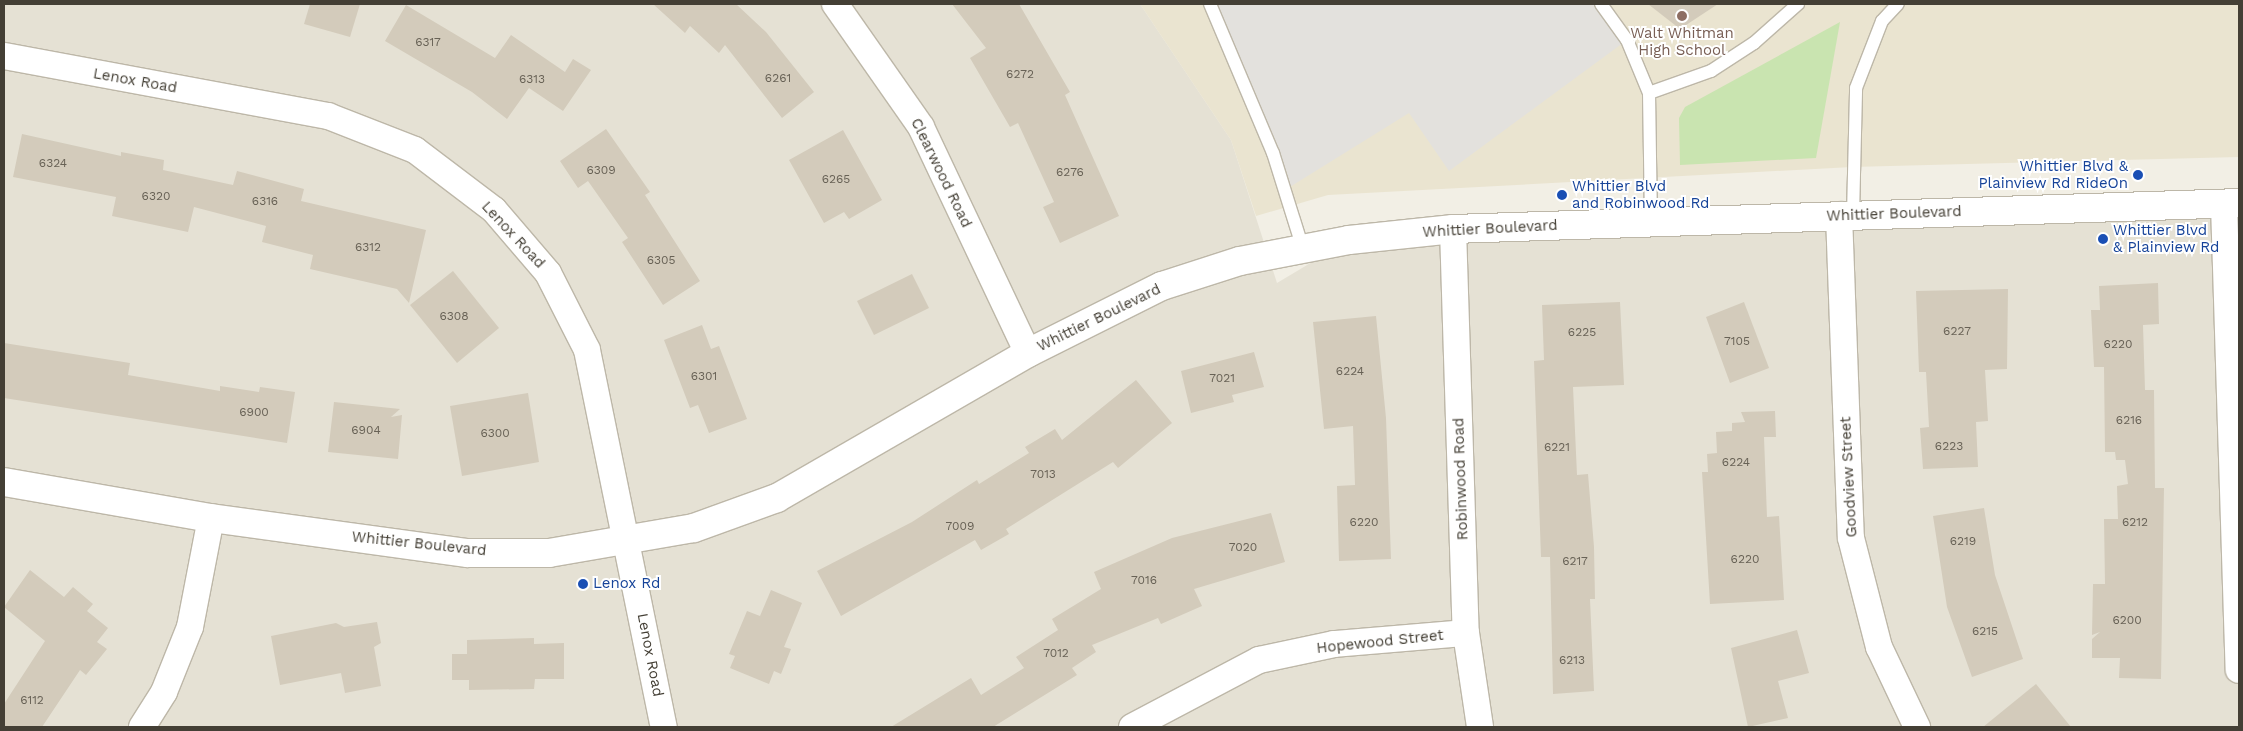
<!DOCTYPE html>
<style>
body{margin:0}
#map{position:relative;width:2243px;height:731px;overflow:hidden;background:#f2efe5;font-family:"Work Sans",sans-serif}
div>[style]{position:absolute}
.residential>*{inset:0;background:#e5e1d4}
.education>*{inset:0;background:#eae4d0}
.green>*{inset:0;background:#c9e4b0}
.parking>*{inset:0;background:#e3e1dd}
.building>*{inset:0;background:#d3cbbb}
.roads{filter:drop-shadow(1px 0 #bdb7a8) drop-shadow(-1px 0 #bdb7a8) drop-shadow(0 1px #bdb7a8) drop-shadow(0 -1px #bdb7a8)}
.service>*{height:12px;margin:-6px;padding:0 6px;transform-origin:6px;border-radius:6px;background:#fff}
.minor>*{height:26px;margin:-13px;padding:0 13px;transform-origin:13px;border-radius:13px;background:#fff}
.tertiary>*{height:28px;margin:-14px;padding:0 14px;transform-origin:14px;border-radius:14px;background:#fff}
.dots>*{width:14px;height:14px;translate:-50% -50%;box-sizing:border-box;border:2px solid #fff;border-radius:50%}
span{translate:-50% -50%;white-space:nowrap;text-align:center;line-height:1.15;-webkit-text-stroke:4px #fff;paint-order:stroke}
.number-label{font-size:12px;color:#686256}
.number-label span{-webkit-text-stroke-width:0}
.education-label{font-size:15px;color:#785e54}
.street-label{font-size:15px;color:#443f35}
.transit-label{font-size:15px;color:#164399}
.right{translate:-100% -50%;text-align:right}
.left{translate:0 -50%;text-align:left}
.frame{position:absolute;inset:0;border:5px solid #443f35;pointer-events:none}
</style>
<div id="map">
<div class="residential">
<i style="clip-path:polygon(4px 4px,1140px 4px,1231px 140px,1277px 283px,1349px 240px,2239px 203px,2239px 727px,4px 727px)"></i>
</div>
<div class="education">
<i style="clip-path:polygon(1140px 4px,2239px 4px,2239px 157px,1852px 167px,1328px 195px,1256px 216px,1231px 140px)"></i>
</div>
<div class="green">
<i style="clip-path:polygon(1840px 22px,1816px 158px,1680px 165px,1679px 118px,1685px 107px)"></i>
</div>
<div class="parking">
<i style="clip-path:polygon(1210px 4px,1601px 4px,1627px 40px,1449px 171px,1409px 113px,1285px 190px)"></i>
</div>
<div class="building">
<i style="clip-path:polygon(310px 4px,360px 4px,350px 37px,304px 24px)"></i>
<i style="clip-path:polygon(653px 4px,736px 4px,766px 32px,814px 92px,782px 118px,725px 45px,719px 53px,690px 26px,685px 33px)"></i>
<i style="clip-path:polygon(952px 4px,1019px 4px,1070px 92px,1065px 95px,1119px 216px,1060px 243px,1043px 207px,1054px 202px,1018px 123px,1010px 127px,970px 58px,986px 48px)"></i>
<i style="clip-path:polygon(1648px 4px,1718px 4px,1680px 29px)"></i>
<i style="clip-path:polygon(406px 5px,495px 58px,511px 35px,565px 72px,573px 59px,591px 70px,563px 111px,529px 88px,507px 119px,472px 92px,385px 41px)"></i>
<i style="clip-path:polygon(606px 129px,650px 192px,645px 195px,700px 281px,663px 305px,622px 242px,628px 238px,588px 181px,578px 188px,560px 161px)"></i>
<i style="clip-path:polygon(843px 130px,882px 200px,849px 219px,844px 212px,824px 223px,789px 160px)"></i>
<i style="clip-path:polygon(22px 134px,121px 156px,121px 152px,164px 160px,163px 170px,233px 185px,237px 171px,304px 189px,301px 201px,426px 230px,409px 303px,397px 289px,310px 269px,313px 255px,262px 242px,266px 226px,194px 207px,188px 232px,112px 216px,116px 197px,13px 177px)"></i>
<i style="clip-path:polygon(453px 271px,499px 328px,457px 363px,410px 305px)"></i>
<i style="clip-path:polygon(912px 274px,929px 308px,874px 335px,857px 301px)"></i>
<i style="clip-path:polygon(2158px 283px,2159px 324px,2143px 325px,2145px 390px,2154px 390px,2155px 488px,2164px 488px,2161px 679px,2119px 678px,2120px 658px,2092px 658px,2092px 639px,2100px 632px,2092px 635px,2093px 584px,2105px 584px,2104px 519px,2118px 519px,2117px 486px,2128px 484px,2125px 460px,2116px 460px,2115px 452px,2105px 452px,2104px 367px,2094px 367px,2091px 310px,2100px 310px,2099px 286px)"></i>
<i style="clip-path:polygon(2008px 289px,2007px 369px,1985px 370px,1988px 421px,1976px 422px,1978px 467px,1923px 469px,1920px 428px,1929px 427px,1926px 372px,1919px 372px,1916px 291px)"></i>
<i style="clip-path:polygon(1620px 302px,1624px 385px,1573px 387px,1577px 475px,1588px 474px,1594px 547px,1595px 599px,1590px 599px,1594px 691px,1553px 694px,1550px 557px,1541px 557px,1534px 361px,1544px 360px,1542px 305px)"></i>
<i style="clip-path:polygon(1744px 302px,1769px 368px,1730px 383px,1706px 317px)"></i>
<i style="clip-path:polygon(1376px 316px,1386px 418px,1391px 559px,1339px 561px,1337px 486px,1355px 485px,1353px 426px,1324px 429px,1313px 322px)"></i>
<i style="clip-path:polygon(702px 325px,711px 349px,719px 346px,747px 419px,709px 433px,698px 405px,690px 408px,664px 340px)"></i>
<i style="clip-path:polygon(4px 343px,130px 363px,128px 375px,220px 391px,220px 386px,259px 392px,260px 387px,295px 392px,287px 443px,4px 398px)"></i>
<i style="clip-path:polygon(1254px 352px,1264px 387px,1232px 395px,1234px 402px,1191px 413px,1181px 371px)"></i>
<i style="clip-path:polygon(1136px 380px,1172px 423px,1118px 468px,1113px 462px,1006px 529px,1009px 534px,981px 550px,975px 540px,841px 616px,817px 571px,912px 522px,977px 480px,979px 484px,1029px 453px,1025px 447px,1055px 429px,1062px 440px)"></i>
<i style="clip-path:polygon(528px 393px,539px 462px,462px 476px,450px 406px)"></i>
<i style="clip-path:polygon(334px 402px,400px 409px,391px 417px,402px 415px,398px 459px,328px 452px)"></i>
<i style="clip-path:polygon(1775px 411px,1776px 437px,1764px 437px,1767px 517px,1779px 516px,1784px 600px,1710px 604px,1702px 472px,1708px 472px,1707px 454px,1717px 453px,1716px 432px,1732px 431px,1732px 423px,1745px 422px,1741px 412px)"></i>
<i style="clip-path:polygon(1984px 508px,1995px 575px,2023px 659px,1972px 677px,1947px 607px,1933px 516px)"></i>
<i style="clip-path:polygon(1271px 513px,1285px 562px,1194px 589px,1202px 606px,1161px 624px,1158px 618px,1092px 645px,1096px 652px,1072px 668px,1077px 675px,993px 727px,891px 727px,971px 678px,981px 695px,1024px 668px,1016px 657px,1058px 630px,1052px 619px,1101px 589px,1094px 572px,1172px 538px)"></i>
<i style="clip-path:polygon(30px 570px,64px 597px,73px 587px,93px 604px,87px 611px,108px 628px,97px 642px,107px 649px,86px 675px,80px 670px,42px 727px,4px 727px,4px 704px,45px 641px,4px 607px)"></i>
<i style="clip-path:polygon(771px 590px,802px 603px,784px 647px,791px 649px,781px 674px,774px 671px,769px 684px,730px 668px,735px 656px,729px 654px,747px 611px,760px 616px)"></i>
<i style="clip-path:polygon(377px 622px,381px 643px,374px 647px,381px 686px,345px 693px,341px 673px,280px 685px,271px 636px,336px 623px,344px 627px)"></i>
<i style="clip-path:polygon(1797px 630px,1809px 673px,1778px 681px,1788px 718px,1748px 727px,1731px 648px)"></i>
<i style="clip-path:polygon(534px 638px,534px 644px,564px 643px,564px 679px,535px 679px,534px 689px,469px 690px,469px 680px,452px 680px,452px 654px,467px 654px,467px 640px)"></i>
<i style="clip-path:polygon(2036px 684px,2071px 727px,1983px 727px)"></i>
</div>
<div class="roads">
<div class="service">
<i style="left:1210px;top:4px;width:162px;rotate:67.1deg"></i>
<i style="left:1273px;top:153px;width:101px;rotate:72.6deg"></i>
<i style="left:1601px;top:4px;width:44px;rotate:54.2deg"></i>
<i style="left:1627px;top:40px;width:57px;rotate:67.5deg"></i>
<i style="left:1649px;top:93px;width:129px;rotate:89.1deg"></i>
<i style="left:1649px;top:93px;width:66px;rotate:-19.5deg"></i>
<i style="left:1711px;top:71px;width:51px;rotate:-33.1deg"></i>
<i style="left:1754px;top:43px;width:59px;rotate:-41.6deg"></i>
<i style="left:1853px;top:215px;width:127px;rotate:-88.6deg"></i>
<i style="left:1856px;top:88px;width:72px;rotate:-68.8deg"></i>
<i style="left:1882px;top:21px;width:23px;rotate:-47deg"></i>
</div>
<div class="minor">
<i style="left:835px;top:4px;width:150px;rotate:55deg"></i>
<i style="left:921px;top:127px;width:250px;rotate:64.7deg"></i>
<i style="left:4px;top:56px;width:330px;rotate:10.5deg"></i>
<i style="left:328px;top:116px;width:93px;rotate:21.3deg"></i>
<i style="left:415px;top:150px;width:99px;rotate:37.2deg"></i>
<i style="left:494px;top:210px;width:83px;rotate:49.4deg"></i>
<i style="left:548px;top:273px;width:86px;rotate:63.1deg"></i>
<i style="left:587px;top:350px;width:385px;rotate:78.5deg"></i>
<i style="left:2224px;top:204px;width:466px;rotate:88.2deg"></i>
<i style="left:1839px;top:215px;width:323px;rotate:87.9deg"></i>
<i style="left:1851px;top:538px;width:113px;rotate:75.6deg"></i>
<i style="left:1879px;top:647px;width:89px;rotate:64.6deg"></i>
<i style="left:1453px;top:229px;width:404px;rotate:88.2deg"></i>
<i style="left:1466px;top:633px;width:95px;rotate:81.5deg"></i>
<i style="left:142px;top:727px;width:41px;rotate:-57.8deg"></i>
<i style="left:164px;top:692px;width:70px;rotate:-68.2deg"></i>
<i style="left:190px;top:627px;width:111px;rotate:-79.1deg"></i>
<i style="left:1132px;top:727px;width:144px;rotate:-27.8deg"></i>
<i style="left:1259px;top:660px;width:77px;rotate:-12deg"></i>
<i style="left:1334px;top:644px;width:132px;rotate:-4.8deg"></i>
</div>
<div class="tertiary">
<i style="left:4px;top:482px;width:210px;rotate:9.9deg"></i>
<i style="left:211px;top:518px;width:259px;rotate:7.8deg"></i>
<i style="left:468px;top:553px;width:81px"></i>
<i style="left:549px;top:553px;width:147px;rotate:-9.8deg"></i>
<i style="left:694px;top:528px;width:88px;rotate:-19.9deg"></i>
<i style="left:777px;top:498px;width:290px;rotate:-30deg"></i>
<i style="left:1028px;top:353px;width:150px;rotate:-26.6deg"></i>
<i style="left:1162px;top:286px;width:82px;rotate:-17.8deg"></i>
<i style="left:1240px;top:261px;width:111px;rotate:-10.9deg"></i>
<i style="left:1349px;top:240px;width:105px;rotate:-6deg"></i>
<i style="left:1453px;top:229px;width:786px;rotate:-1.89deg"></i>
</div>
</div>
<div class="dots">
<i style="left:1682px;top:16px;background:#8d6e63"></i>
<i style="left:2138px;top:175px;background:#1a4fb4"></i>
<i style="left:1562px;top:195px;background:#1a4fb4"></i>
<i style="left:2103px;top:239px;background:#1a4fb4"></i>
<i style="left:583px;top:584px;background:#1a4fb4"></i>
</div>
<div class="number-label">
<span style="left:428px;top:43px">6317</span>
<span style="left:1020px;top:75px">6272</span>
<span style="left:778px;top:79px">6261</span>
<span style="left:532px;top:80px">6313</span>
<span style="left:53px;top:164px">6324</span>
<span style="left:601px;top:171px">6309</span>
<span style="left:1070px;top:173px">6276</span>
<span style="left:836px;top:180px">6265</span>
<span style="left:156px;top:197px">6320</span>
<span style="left:265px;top:202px">6316</span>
<span style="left:368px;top:248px">6312</span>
<span style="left:661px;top:261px">6305</span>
<span style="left:454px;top:317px">6308</span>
<span style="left:1957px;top:332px">6227</span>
<span style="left:1582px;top:333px">6225</span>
<span style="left:1737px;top:342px">7105</span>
<span style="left:2118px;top:345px">6220</span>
<span style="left:1350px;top:372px">6224</span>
<span style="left:704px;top:377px">6301</span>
<span style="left:1222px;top:379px">7021</span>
<span style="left:254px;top:413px">6900</span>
<span style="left:2129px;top:421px">6216</span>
<span style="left:366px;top:431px">6904</span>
<span style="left:495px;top:434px">6300</span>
<span style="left:1949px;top:447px">6223</span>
<span style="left:1557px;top:448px">6221</span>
<span style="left:1736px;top:463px">6224</span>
<span style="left:1043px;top:475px">7013</span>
<span style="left:1364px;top:523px">6220</span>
<span style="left:2135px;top:523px">6212</span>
<span style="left:960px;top:527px">7009</span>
<span style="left:1963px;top:542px">6219</span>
<span style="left:1243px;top:548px">7020</span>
<span style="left:1745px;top:560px">6220</span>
<span style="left:1575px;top:562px">6217</span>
<span style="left:1144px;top:581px">7016</span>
<span style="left:2127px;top:621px">6200</span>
<span style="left:1985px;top:632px">6215</span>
<span style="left:1056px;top:654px">7012</span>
<span style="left:1572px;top:661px">6213</span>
<span style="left:32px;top:701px">6112</span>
</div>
<div class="education-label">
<span style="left:1682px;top:42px">Walt Whitman<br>High School</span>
</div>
<div class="street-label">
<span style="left:135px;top:81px;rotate:10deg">Lenox Road</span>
<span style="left:941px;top:173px;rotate:64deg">Clearwood Road</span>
<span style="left:1894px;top:214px;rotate:-2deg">Whittier Boulevard</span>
<span style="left:1490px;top:229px;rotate:-3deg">Whittier Boulevard</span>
<span style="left:513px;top:235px;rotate:47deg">Lenox Road</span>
<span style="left:1099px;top:318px;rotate:-26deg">Whittier Boulevard</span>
<span style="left:1849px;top:477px;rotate:-93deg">Goodview Street</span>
<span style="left:1461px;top:479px;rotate:-92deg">Robinwood Road</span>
<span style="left:419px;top:544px;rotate:6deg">Whittier Boulevard</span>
<span style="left:1380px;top:642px;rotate:-6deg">Hopewood Street</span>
<span style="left:650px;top:655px;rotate:79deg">Lenox Road</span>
</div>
<div class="transit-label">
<span class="right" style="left:2128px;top:175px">Whittier Blvd &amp;<br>Plainview Rd RideOn</span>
<span class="left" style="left:1572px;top:195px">Whittier Blvd<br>and Robinwood Rd</span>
<span class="left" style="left:2113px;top:239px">Whittier Blvd<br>&amp; Plainview Rd</span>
<span class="left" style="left:593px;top:584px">Lenox Rd</span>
</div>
<div class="frame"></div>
</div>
